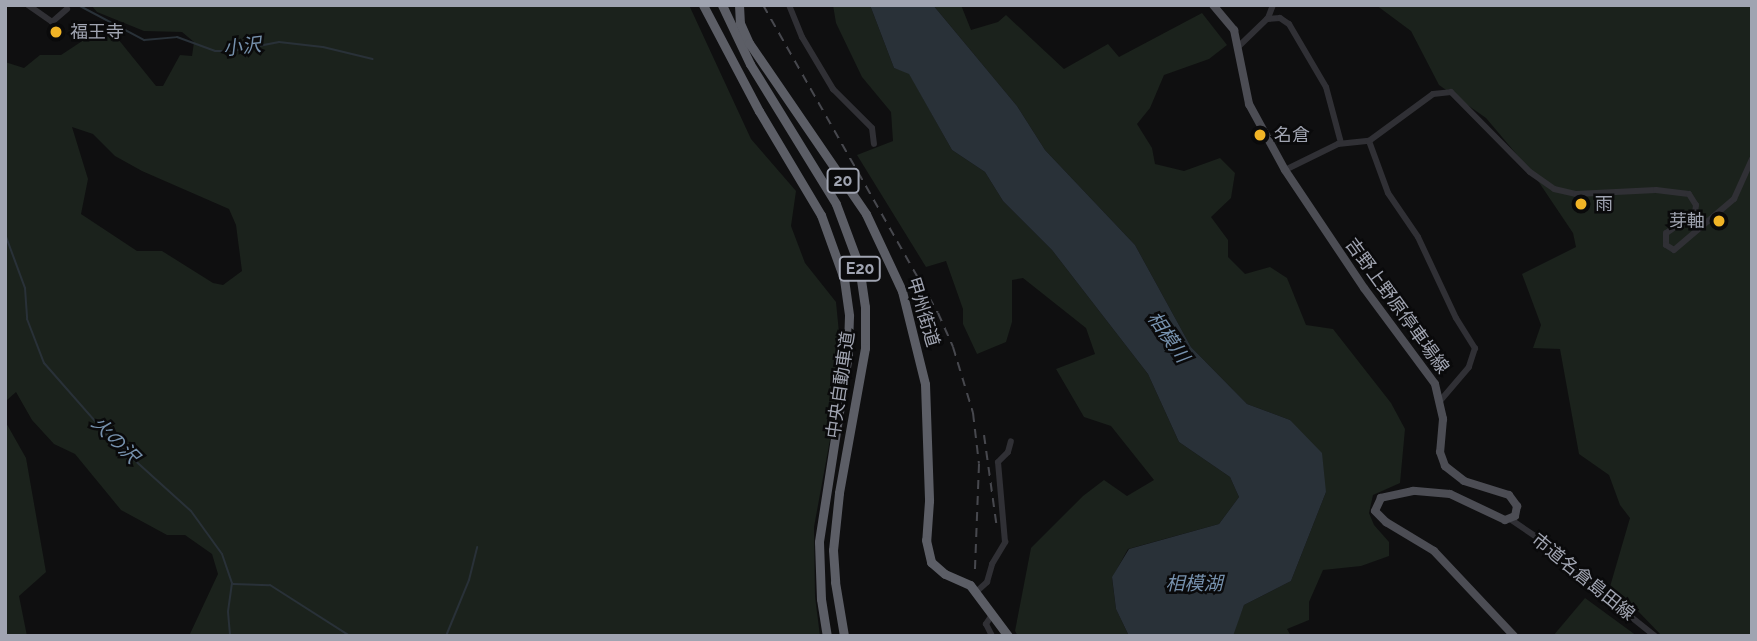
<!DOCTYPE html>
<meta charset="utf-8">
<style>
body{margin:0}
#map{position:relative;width:1757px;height:641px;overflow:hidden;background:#0f0f10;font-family:Raleway,"Noto Sans JP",sans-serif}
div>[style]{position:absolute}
.green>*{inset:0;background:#1b221c}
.water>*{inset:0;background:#293138}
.stream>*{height:2px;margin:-1px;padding:0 1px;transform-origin:1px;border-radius:1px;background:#293138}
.minor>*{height:6px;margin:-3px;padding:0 3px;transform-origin:3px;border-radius:3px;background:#303035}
.major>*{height:8px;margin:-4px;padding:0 4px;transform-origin:4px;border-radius:4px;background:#4c4d54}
.highway>*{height:9px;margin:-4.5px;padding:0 4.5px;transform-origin:4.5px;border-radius:4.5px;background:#5c5e66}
.rail>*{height:2px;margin-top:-1px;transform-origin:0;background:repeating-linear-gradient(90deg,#47484e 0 9px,transparent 0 16px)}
.dots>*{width:19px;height:19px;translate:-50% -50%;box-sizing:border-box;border:4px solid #0a0a0b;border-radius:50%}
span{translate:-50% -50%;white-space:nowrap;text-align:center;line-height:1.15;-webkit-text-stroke:5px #0a0a0b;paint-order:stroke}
.shield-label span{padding:2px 5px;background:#0a0a0b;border:2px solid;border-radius:5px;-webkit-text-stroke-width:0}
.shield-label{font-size:16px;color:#a0a4b1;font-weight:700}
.poi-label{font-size:18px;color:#a0a4b1}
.left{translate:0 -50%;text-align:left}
.right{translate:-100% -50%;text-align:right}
.street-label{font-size:18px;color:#a0a4b1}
.water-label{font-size:19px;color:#7691ad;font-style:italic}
.frame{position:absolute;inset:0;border:7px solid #a0a4b1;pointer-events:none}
</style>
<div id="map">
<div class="green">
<i style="clip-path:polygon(evenodd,91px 5px,689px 5px,751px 139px,796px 191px,791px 226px,805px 263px,836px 302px,840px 343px,838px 396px,814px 527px,815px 596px,820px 636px,189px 636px,218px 574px,212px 554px,185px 535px,167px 535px,121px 510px,75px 454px,54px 444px,32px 420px,16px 392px,7px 400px,5px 415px,5px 62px,24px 68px,40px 55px,61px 55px,96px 32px,118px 39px,156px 86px,163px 86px,180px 55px,192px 56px,194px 42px,182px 32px,144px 31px,97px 12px,91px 5px,72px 127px,93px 134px,115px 156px,142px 171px,229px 209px,236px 225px,242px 271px,223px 285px,213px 283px,162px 251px,137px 251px,81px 214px,88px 179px,72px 127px)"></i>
<i style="clip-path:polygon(833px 5px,870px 5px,894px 68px,909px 73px,952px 150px,985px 172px,1003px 201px,1052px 250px,1148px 374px,1179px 442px,1230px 477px,1239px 497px,1219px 524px,1128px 549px,1112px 578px,1116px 609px,1129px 636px,1018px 636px,1015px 631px,1031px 548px,1083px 496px,1104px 480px,1127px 496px,1154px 480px,1111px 426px,1084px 417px,1056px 369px,1095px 354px,1086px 328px,1023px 278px,1012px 280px,1012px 322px,1006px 342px,977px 354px,963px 324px,963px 309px,946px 261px,926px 267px,857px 155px,893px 141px,891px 112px,862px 77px,836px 23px)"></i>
<i style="clip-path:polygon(933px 5px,961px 5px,971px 30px,998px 22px,1006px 15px,1064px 69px,1108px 44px,1119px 57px,1202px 13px,1227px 45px,1209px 59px,1164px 75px,1150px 108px,1137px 124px,1152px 148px,1155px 164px,1184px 171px,1220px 158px,1235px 173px,1231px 198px,1211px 217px,1228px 240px,1228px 257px,1245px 274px,1270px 267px,1287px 278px,1306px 325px,1333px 329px,1391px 403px,1405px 429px,1400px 483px,1373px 495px,1369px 513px,1374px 525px,1389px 542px,1389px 556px,1361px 566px,1323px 570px,1309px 602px,1309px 620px,1287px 629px,1291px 636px,1232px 635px,1244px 605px,1291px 581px,1326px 492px,1290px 420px,1247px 404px,1191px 347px,1135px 245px,1045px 150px,1017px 106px)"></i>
<i style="clip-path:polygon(1376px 5px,1752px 5px,1752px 636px,1662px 636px,1634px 607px,1609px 590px,1630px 518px,1620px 505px,1609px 475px,1579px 454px,1560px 349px,1533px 348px,1541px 325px,1522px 274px,1576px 247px,1573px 233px,1534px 175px,1486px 118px,1439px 85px,1411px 31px)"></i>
<i style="clip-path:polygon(5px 421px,26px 458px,46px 572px,19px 596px,27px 636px,5px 636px)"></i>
<i style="clip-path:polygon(1585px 598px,1637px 636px,1553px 636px)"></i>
</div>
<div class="water">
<i style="clip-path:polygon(870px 5px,933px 5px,1017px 106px,1045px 150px,1135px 245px,1191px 347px,1247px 404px,1290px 420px,1322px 453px,1326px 492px,1291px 581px,1244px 605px,1233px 636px,1129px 636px,1116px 609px,1112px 577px,1129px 549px,1219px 524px,1239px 497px,1230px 477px,1179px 442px,1148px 374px,1052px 250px,1003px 201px,985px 172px,952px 150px,909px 74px,894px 68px)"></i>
</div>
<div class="stream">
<i style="left:78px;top:5px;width:75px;rotate:27.9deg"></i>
<i style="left:144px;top:40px;width:33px;rotate:-5deg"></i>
<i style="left:177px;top:37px;width:40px;rotate:20.2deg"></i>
<i style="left:215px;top:51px;width:18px"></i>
<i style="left:233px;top:51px;width:47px;rotate:-11.1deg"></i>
<i style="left:279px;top:42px;width:44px;rotate:6.5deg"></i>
<i style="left:323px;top:47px;width:51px;rotate:13.5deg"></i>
<i style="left:5px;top:234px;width:58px;rotate:69.7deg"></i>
<i style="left:25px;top:288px;width:31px;rotate:86deg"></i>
<i style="left:27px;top:319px;width:47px;rotate:68.9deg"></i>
<i style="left:44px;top:363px;width:98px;rotate:48.7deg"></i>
<i style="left:109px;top:437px;width:110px;rotate:42.1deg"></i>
<i style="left:191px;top:511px;width:53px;rotate:54.2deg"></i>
<i style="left:222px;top:554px;width:31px;rotate:71deg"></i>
<i style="left:232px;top:583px;width:29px;rotate:98deg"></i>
<i style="left:228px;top:612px;width:24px;rotate:85deg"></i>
<i style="left:233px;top:584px;width:37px;rotate:2deg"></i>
<i style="left:270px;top:585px;width:95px;rotate:32.5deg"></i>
<i style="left:446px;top:636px;width:61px;rotate:-67.7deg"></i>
<i style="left:469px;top:580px;width:34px;rotate:-76deg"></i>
</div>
<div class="minor">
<i style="left:28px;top:5px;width:29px;rotate:35deg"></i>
<i style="left:52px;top:22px;width:20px;rotate:-41deg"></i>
<i style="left:789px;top:5px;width:35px;rotate:68deg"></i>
<i style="left:802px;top:37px;width:61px;rotate:59.2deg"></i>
<i style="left:833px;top:89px;width:55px;rotate:45deg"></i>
<i style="left:872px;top:128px;width:16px;rotate:83deg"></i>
<i style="left:1268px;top:18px;width:14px;rotate:-69deg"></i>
<i style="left:1238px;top:47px;width:40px;rotate:-44deg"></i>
<i style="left:1267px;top:19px;width:13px;rotate:-4deg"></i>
<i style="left:1280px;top:18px;width:11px;rotate:34deg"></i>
<i style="left:1289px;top:24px;width:73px;rotate:59.6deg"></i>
<i style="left:1326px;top:87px;width:58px;rotate:75deg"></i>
<i style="left:1369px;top:141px;width:55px;rotate:69.9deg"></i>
<i style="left:1388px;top:193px;width:53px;rotate:55.7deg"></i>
<i style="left:1418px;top:237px;width:89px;rotate:64.9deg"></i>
<i style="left:1456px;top:318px;width:36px;rotate:58deg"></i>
<i style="left:1475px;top:348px;width:20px;rotate:108deg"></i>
<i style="left:1469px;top:367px;width:45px;rotate:130.5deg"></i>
<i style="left:1285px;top:170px;width:59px;rotate:-26.1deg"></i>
<i style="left:1338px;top:144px;width:31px;rotate:-6deg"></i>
<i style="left:1369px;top:141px;width:79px;rotate:-36.3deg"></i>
<i style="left:1433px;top:94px;width:18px;rotate:-6deg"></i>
<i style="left:1451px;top:92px;width:112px;rotate:45.4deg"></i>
<i style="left:1530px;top:172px;width:29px;rotate:35deg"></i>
<i style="left:1554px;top:189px;width:23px;rotate:13deg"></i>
<i style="left:1576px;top:194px;width:80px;rotate:-2.9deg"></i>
<i style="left:1656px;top:190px;width:33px;rotate:7deg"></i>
<i style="left:1689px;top:194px;width:13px;rotate:58deg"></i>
<i style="left:1696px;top:205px;width:8px;rotate:97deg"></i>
<i style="left:1695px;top:213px;width:35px;rotate:145deg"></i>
<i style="left:1666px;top:233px;width:12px;rotate:90deg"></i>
<i style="left:1666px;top:245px;width:9px;rotate:32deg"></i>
<i style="left:1674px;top:250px;width:79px;rotate:-40.4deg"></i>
<i style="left:1734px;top:199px;width:44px;rotate:-65.8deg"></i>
<i style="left:1510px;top:519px;width:57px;rotate:34.2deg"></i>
<i style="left:1557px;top:551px;width:53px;rotate:44.2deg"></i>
<i style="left:1595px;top:588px;width:77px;rotate:38.7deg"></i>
<i style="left:976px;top:592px;width:15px;rotate:-42deg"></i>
<i style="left:987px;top:582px;width:19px;rotate:-74deg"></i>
<i style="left:992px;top:564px;width:26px;rotate:-59deg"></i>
<i style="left:1005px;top:542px;width:80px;rotate:-95deg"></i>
<i style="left:998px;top:462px;width:14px;rotate:-45deg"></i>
<i style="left:1008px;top:452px;width:11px;rotate:-75deg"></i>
<i style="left:992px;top:615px;width:11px;rotate:124deg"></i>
<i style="left:986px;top:624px;width:13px;rotate:63deg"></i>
</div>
<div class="major">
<i style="left:1213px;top:5px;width:33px;rotate:50deg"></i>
<i style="left:1234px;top:30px;width:76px;rotate:78.5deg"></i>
<i style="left:1249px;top:104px;width:75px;rotate:61.4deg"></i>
<i style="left:1285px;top:170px;width:142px;rotate:56.2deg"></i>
<i style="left:1364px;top:288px;width:119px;rotate:53.5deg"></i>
<i style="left:1435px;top:384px;width:36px;rotate:77deg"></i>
<i style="left:1443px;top:419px;width:33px;rotate:95deg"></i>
<i style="left:1440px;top:452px;width:15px;rotate:70deg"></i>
<i style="left:1445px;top:466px;width:24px;rotate:38deg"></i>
<i style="left:1464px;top:481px;width:47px;rotate:17.3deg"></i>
<i style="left:1509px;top:495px;width:14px;rotate:54deg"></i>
<i style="left:1517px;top:506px;width:10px;rotate:101deg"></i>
<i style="left:1515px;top:516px;width:11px;rotate:158deg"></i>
<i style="left:1505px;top:520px;width:61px;rotate:-154.7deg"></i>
<i style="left:1450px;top:494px;width:37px;rotate:-175deg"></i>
<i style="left:1413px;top:491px;width:33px;rotate:168deg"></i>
<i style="left:1381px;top:498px;width:14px;rotate:115deg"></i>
<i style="left:1375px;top:511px;width:16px;rotate:45deg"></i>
<i style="left:1386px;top:522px;width:56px;rotate:31.1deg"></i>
<i style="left:1434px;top:551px;width:117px;rotate:46.7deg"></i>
</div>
<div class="highway">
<i style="left:703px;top:5px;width:120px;rotate:62.2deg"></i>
<i style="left:759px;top:111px;width:121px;rotate:59.2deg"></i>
<i style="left:821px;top:215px;width:68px;rotate:70.2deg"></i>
<i style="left:844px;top:279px;width:37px;rotate:82deg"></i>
<i style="left:849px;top:316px;width:38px;rotate:92deg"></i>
<i style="left:848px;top:354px;width:190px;rotate:98.8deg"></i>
<i style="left:819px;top:542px;width:57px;rotate:88deg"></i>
<i style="left:821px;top:599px;width:37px;rotate:81deg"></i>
<i style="left:722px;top:5px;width:65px;rotate:64.6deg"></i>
<i style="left:750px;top:64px;width:164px;rotate:58.4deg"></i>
<i style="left:836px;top:204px;width:66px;rotate:69.6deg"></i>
<i style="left:859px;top:266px;width:41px;rotate:81.7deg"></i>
<i style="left:865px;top:307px;width:41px;rotate:90deg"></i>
<i style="left:865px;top:348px;width:147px;rotate:100.2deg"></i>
<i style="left:839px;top:493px;width:57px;rotate:96deg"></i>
<i style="left:833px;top:550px;width:32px;rotate:86deg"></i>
<i style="left:835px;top:582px;width:55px;rotate:80.5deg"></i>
<i style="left:739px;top:5px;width:18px;rotate:87deg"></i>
<i style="left:740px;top:23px;width:22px;rotate:66deg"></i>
<i style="left:749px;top:43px;width:207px;rotate:55.6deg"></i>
<i style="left:866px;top:214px;width:85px;rotate:64.9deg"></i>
<i style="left:902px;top:291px;width:96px;rotate:76.1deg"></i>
<i style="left:925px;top:384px;width:117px;rotate:88deg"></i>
<i style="left:929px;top:501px;width:39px;rotate:94deg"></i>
<i style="left:926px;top:540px;width:23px;rotate:77deg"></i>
<i style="left:931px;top:562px;width:18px;rotate:41deg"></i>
<i style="left:945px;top:574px;width:27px;rotate:24deg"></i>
<i style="left:970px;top:585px;width:64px;rotate:53.3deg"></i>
</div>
<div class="rail">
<i style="left:763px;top:5px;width:354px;rotate:60.4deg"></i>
<i style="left:938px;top:313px;width:37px;rotate:66deg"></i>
<i style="left:953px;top:347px;width:69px;rotate:73.1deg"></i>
<i style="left:973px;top:413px;width:51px;rotate:83.3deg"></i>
<i style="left:979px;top:464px;width:105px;rotate:92.2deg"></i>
<i style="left:984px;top:435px;width:95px;rotate:82.1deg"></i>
</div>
<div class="dots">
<i style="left:56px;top:32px;background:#f1b426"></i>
<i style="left:1260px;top:135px;background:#f1b426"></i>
<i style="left:1581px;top:204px;background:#f1b426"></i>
<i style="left:1719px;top:221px;background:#f1b426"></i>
</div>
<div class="shield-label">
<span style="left:843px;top:181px">20</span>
<span style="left:860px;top:269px">E20</span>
</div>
<div class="poi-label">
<span class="left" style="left:70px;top:32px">福王寺</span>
<span class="left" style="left:1274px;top:135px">名倉</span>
<span class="left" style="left:1595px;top:204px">雨</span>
<span class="right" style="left:1705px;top:221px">芽軸</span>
</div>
<div class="street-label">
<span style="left:1397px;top:306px;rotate:54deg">吉野上野原停車場線</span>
<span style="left:923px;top:312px;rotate:73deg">甲州街道</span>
<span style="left:841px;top:385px;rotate:-82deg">中央自動車道</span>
<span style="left:1583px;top:577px;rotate:39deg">市道名倉島田線</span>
</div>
<div class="water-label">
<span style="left:242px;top:47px;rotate:-7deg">小沢</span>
<span style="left:1168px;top:337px;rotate:55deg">相模川</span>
<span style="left:115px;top:440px;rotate:45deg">火の沢</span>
<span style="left:1194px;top:584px">相模湖</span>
</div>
<div class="frame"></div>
</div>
